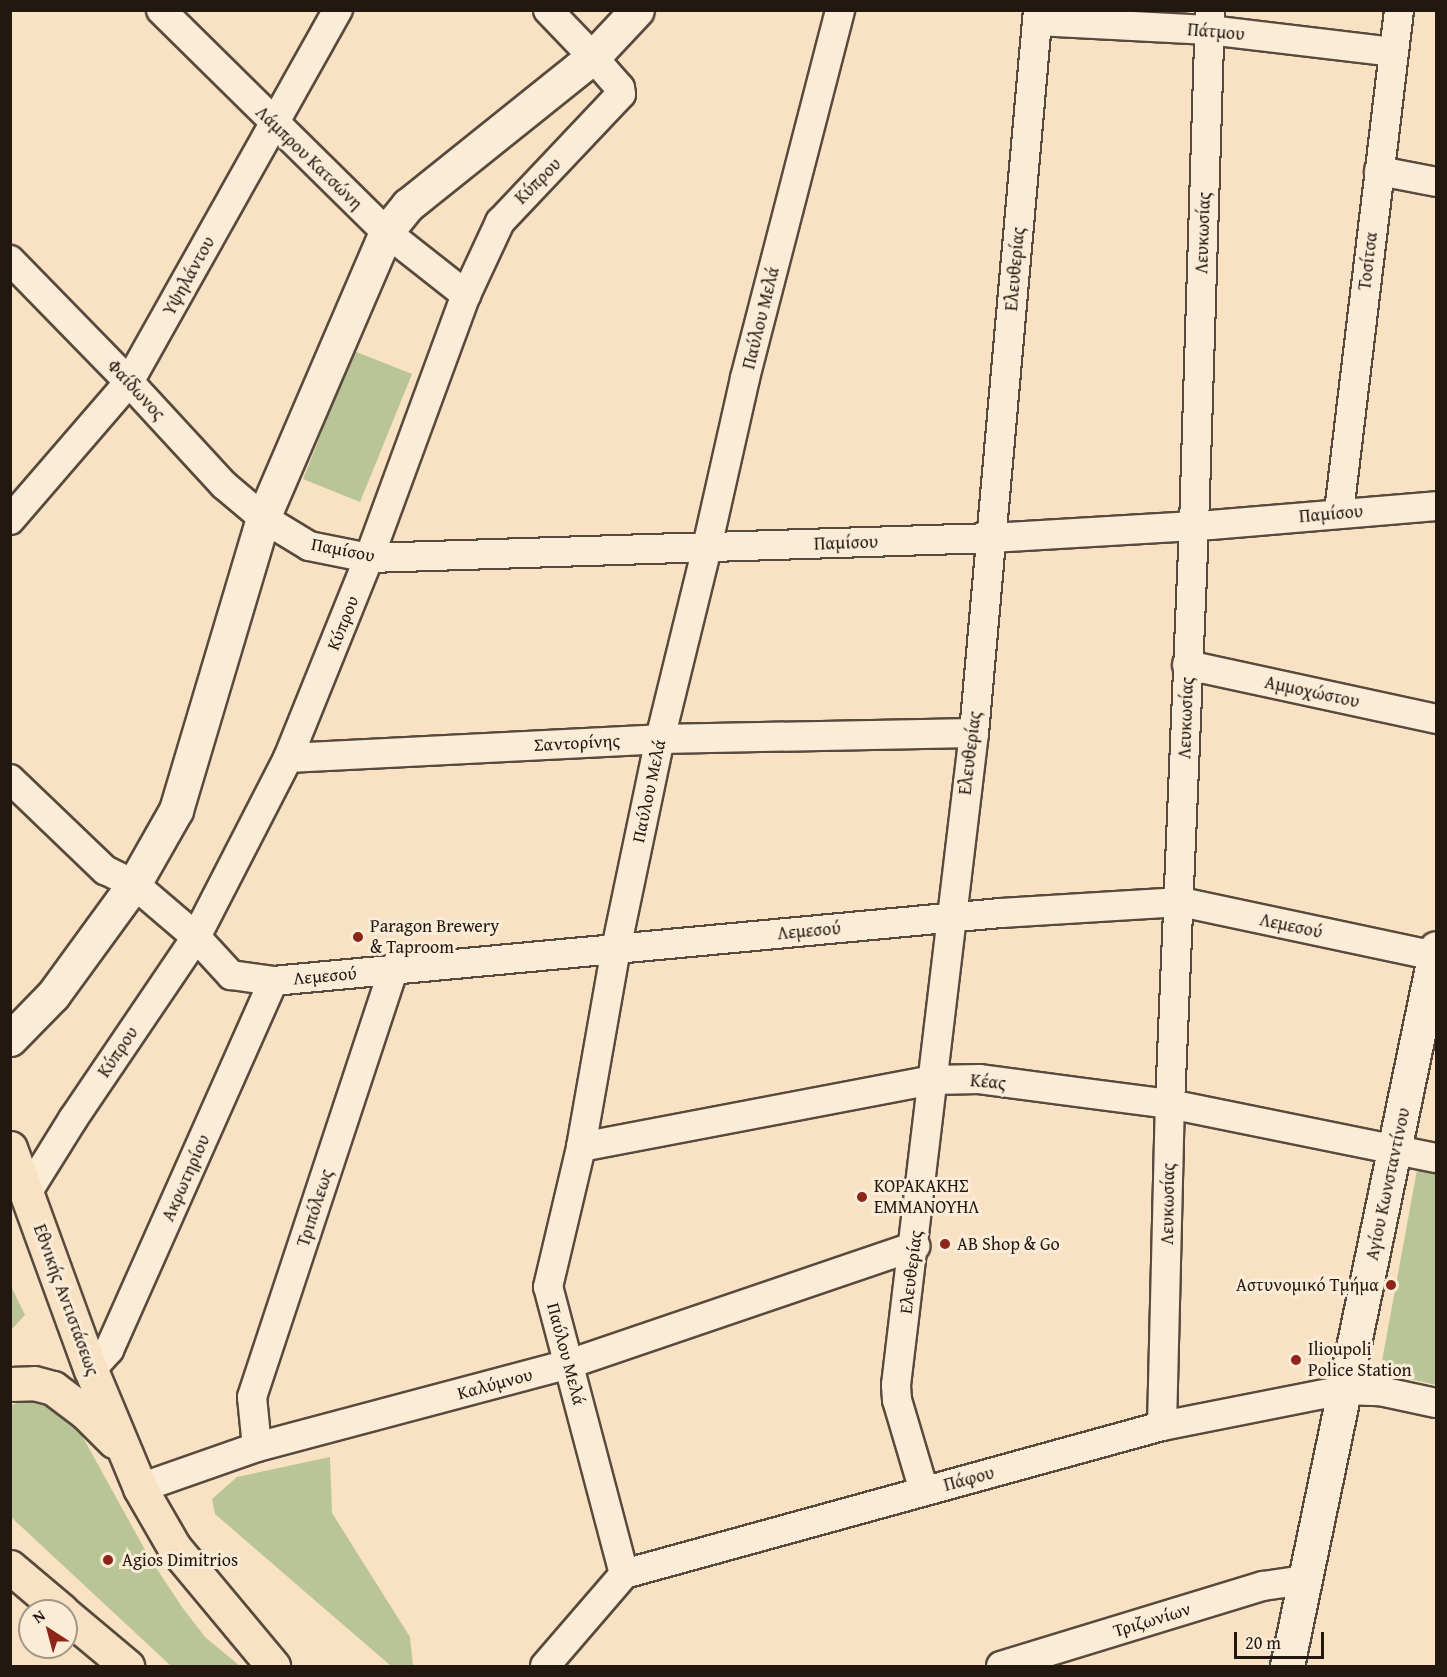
<!DOCTYPE html>
<meta charset="utf-8">
<style>
body{margin:0}
#map{position:relative;width:1447px;height:1677px;overflow:hidden;background:#f9e2c3;font-family:"Gentium Book Plus",serif}
div>[style]{position:absolute}
.green>*{inset:0;background:#b9c497}
.roads{filter:drop-shadow(2px 0 #584a3d) drop-shadow(-2px 0 #584a3d) drop-shadow(0 2px #584a3d) drop-shadow(0 -2px #584a3d)}
.minor>*{height:28px;margin:-14px;padding:0 14px;transform-origin:14px;border-radius:14px;background:#fbecd8}
.tertiary>*{height:33px;margin:-16.5px;padding:0 16.5px;transform-origin:16.5px;border-radius:16.5px;background:#fbecd8}
.primary>*{height:33px;margin:-16.5px;padding:0 16.5px;transform-origin:16.5px;border-radius:16.5px;background:#f9e2c3}
.dots>*{width:16px;height:16px;translate:-50% -50%;box-sizing:border-box;border:3px solid #fbecd8;border-radius:50%}
span{translate:-50% -50%;white-space:nowrap;text-align:center;line-height:1.15;-webkit-text-stroke:6px #fbecd8;paint-order:stroke}
.street-label{font-size:18px;color:#231810}
.poi-label{font-size:18px;color:#231810}
.left{translate:0 -50%;text-align:left}
.right{translate:-100% -50%;text-align:right}
.frame{position:absolute;inset:0;border:12px solid #231810;pointer-events:none}
.north{position:absolute;left:18px;top:1599px;width:60px;height:60px;box-sizing:border-box;background:#fbecd8;border:2px solid #a59788;border-radius:50%;rotate:324deg;font-size:16px;font-weight:700;line-height:24px;text-align:center;color:#231810}
.north::after{content:'';display:block;margin:auto;width:21px;height:27px;background:#8f2418;clip-path:polygon(50% 0,100% 100%,50% 72%,0 100%)}
.scale{position:absolute;left:1234px;top:1632px;width:90px;height:27px;box-sizing:border-box;border:3px solid #231810;border-top:0;padding-left:8px;font-size:18px;line-height:21px;white-space:nowrap;color:#231810;-webkit-text-stroke:4px #fbecd8;paint-order:stroke}
</style>
<div id="map">
<div class="green">
<i style="clip-path:polygon(354px 351px,412px 374px,360px 502px,303px 479px)"></i>
<i style="clip-path:polygon(1417px 1170px,1436px 1173px,1436px 1385px,1380px 1372px)"></i>
<i style="clip-path:polygon(10px 1284px,25px 1315px,11px 1330px,10px 1330px)"></i>
<i style="clip-path:polygon(30px 1397px,49px 1401px,65px 1412px,80px 1432px,149px 1557px,182px 1607px,205px 1637px,240px 1666px,171px 1666px,11px 1517px,10px 1406px)"></i>
<i style="clip-path:polygon(330px 1457px,332px 1513px,410px 1637px,413px 1666px,391px 1666px,215px 1514px,212px 1499px,237px 1477px)"></i>
</div>
<div class="roads">
<div class="minor">
<i style="left:161px;top:10px;width:316px;rotate:44.6deg"></i>
<i style="left:386px;top:232px;width:102px;rotate:38.2deg"></i>
<i style="left:1037px;top:21px;width:172px;rotate:3deg"></i>
<i style="left:1209px;top:30px;width:185px;rotate:6.8deg"></i>
<i style="left:1379px;top:171px;width:58px;rotate:10.9deg"></i>
<i style="left:10px;top:260px;width:170px;rotate:45.7deg"></i>
<i style="left:129px;top:382px;width:140px;rotate:47.3deg"></i>
<i style="left:224px;top:485px;width:51px;rotate:40.2deg"></i>
<i style="left:263px;top:518px;width:54px;rotate:31.3deg"></i>
<i style="left:309px;top:546px;width:61px;rotate:11.3deg"></i>
<i style="left:369px;top:558px;width:622px;rotate:-1.84deg"></i>
<i style="left:991px;top:538px;width:220px;rotate:-3.4deg"></i>
<i style="left:1211px;top:525px;width:226px;rotate:-4.8deg"></i>
<i style="left:1339px;top:512px;width:506px;rotate:-83.18deg"></i>
<i style="left:10px;top:520px;width:182px;rotate:-49.2deg"></i>
<i style="left:129px;top:382px;width:427px;rotate:-60.7deg"></i>
<i style="left:1187px;top:665px;width:255px;rotate:12.2deg"></i>
<i style="left:288px;top:758px;width:372px;rotate:-2.9deg"></i>
<i style="left:660px;top:739px;width:314px;rotate:-1.1deg"></i>
<i style="left:10px;top:779px;width:132px;rotate:43.8deg"></i>
<i style="left:105px;top:870px;width:32px;rotate:26deg"></i>
<i style="left:134px;top:884px;width:82px;rotate:40.5deg"></i>
<i style="left:196px;top:937px;width:52px;rotate:47.4deg"></i>
<i style="left:231px;top:975px;width:42px;rotate:8.1deg"></i>
<i style="left:273px;top:981px;width:731px;rotate:-5.34deg"></i>
<i style="left:1001px;top:913px;width:180px;rotate:-3.5deg"></i>
<i style="left:1181px;top:902px;width:261px;rotate:12deg"></i>
<i style="left:581px;top:1147px;width:358px;rotate:-10.8deg"></i>
<i style="left:933px;top:1080px;width:46px;rotate:-1.2deg"></i>
<i style="left:979px;top:1079px;width:193px;rotate:7.5deg"></i>
<i style="left:1170px;top:1104px;width:271px;rotate:11.5deg"></i>
<i style="left:27px;top:1193px;width:87px;rotate:-58.1deg"></i>
<i style="left:73px;top:1119px;width:220px;rotate:-55.9deg"></i>
<i style="left:196px;top:937px;width:201px;rotate:-62.8deg"></i>
<i style="left:288px;top:758px;width:216px;rotate:-68deg"></i>
<i style="left:369px;top:558px;width:280px;rotate:-69.8deg"></i>
<i style="left:466px;top:295px;width:81px;rotate:-65deg"></i>
<i style="left:500px;top:222px;width:176px;rotate:-46.6deg"></i>
<i style="left:621px;top:94px;width:6px;rotate:-99deg"></i>
<i style="left:620px;top:88px;width:41px;rotate:-131.1deg"></i>
<i style="left:593px;top:57px;width:65px;rotate:-133.8deg"></i>
<i style="left:91px;top:1370px;width:27px;rotate:-48deg"></i>
<i style="left:109px;top:1350px;width:404px;rotate:-66deg"></i>
<i style="left:1162px;top:1426px;width:322px;rotate:-88.6deg"></i>
<i style="left:1170px;top:1104px;width:578px;rotate:-87.62deg"></i>
<i style="left:1194px;top:526px;width:516px;rotate:-88.22deg"></i>
<i style="left:257px;top:1447px;width:50px;rotate:-95.7deg"></i>
<i style="left:252px;top:1397px;width:450px;rotate:-71.7deg"></i>
<i style="left:140px;top:1488px;width:124px;rotate:-19.3deg"></i>
<i style="left:257px;top:1447px;width:323px;rotate:-14.9deg"></i>
<i style="left:569px;top:1364px;width:366px;rotate:-18.8deg"></i>
<i style="left:924px;top:1491px;width:95px;rotate:-106.5deg"></i>
<i style="left:897px;top:1400px;width:15px;rotate:-94deg"></i>
<i style="left:896px;top:1385px;width:657px;rotate:-83.18deg"></i>
<i style="left:974px;top:733px;width:726px;rotate:-84.94deg"></i>
<i style="left:624px;top:1574px;width:297px;rotate:-104.8deg"></i>
<i style="left:548px;top:1287px;width:144px;rotate:-76.7deg"></i>
<i style="left:581px;top:1147px;width:201px;rotate:-80deg"></i>
<i style="left:616px;top:949px;width:215px;rotate:-78.2deg"></i>
<i style="left:660px;top:739px;width:198px;rotate:-76.2deg"></i>
<i style="left:707px;top:547px;width:173px;rotate:-77.3deg"></i>
<i style="left:745px;top:378px;width:380px;rotate:-75.5deg"></i>
<i style="left:545px;top:1666px;width:121px;rotate:-49.3deg"></i>
<i style="left:624px;top:1574px;width:558px;rotate:-15.38deg"></i>
<i style="left:1162px;top:1426px;width:186px;rotate:-11.2deg"></i>
<i style="left:1344px;top:1390px;width:36px;rotate:2deg"></i>
<i style="left:1380px;top:1391px;width:57px;rotate:12.1deg"></i>
<i style="left:1001px;top:1666px;width:274px;rotate:-17deg"></i>
<i style="left:1263px;top:1586px;width:41px;rotate:-8.3deg"></i>
</div>
<div class="tertiary">
<i style="left:10px;top:1039px;width:62px;rotate:-45.7deg"></i>
<i style="left:53px;top:995px;width:137px;rotate:-53.9deg"></i>
<i style="left:134px;top:884px;width:85px;rotate:-60.4deg"></i>
<i style="left:176px;top:810px;width:305px;rotate:-73.4deg"></i>
<i style="left:263px;top:518px;width:311px;rotate:-66.7deg"></i>
<i style="left:386px;top:232px;width:35px;rotate:-51deg"></i>
<i style="left:408px;top:205px;width:237px;rotate:-38.7deg"></i>
<i style="left:593px;top:57px;width:64px;rotate:-46.9deg"></i>
<i style="left:1287px;top:1666px;width:733px;rotate:-78.28deg"></i>
</div>
<div class="primary">
<i style="left:10px;top:1148px;width:236px;rotate:70deg"></i>
<i style="left:91px;top:1370px;width:128px;rotate:67.4deg"></i>
<i style="left:140px;top:1488px;width:68px;rotate:60deg"></i>
<i style="left:174px;top:1547px;width:155px;rotate:50.2deg"></i>
<i style="left:10px;top:1384px;width:24px;rotate:-2deg"></i>
<i style="left:34px;top:1383px;width:20px;rotate:15deg"></i>
<i style="left:53px;top:1388px;width:41px;rotate:37.1deg"></i>
<i style="left:86px;top:1413px;width:40px;rotate:45deg"></i>
<i style="left:10px;top:1567px;width:68px;rotate:40.2deg"></i>
<i style="left:66px;top:1615px;width:80px;rotate:39.9deg"></i>
</div>
</div>
<div class="dots">
<i style="left:358px;top:937px;background:#8f2418"></i>
<i style="left:862px;top:1197px;background:#8f2418"></i>
<i style="left:945px;top:1244px;background:#8f2418"></i>
<i style="left:1391px;top:1285px;background:#8f2418"></i>
<i style="left:1296px;top:1360px;background:#8f2418"></i>
<i style="left:108px;top:1560px;background:#8f2418"></i>
</div>
<div class="street-label">
<span style="left:1216px;top:32px;rotate:5deg">Πάτμου</span>
<span style="left:309px;top:158px;rotate:44deg">Λάμπρου Κατσώνη</span>
<span style="left:538px;top:181px;rotate:-45deg">Κύπρου</span>
<span style="left:1203px;top:233px;rotate:-88deg">Λευκωσίας</span>
<span style="left:1368px;top:261px;rotate:-83deg">Τοσίτσα</span>
<span style="left:1015px;top:269px;rotate:-85deg">Ελευθερίας</span>
<span style="left:189px;top:276px;rotate:-61deg">Υψηλάντου</span>
<span style="left:761px;top:318px;rotate:-76deg">Παύλου Μελά</span>
<span style="left:136px;top:390px;rotate:47deg">Φαίδωνος</span>
<span style="left:1331px;top:514px;rotate:-5deg">Παμίσου</span>
<span style="left:846px;top:543px;rotate:-2deg">Παμίσου</span>
<span style="left:343px;top:550px;rotate:11deg">Παμίσου</span>
<span style="left:343px;top:623px;rotate:-68deg">Κύπρου</span>
<span style="left:1312px;top:692px;rotate:12deg">Αμμοχώστου</span>
<span style="left:1186px;top:718px;rotate:-88deg">Λευκωσίας</span>
<span style="left:577px;top:743px;rotate:-3deg">Σαντορίνης</span>
<span style="left:970px;top:753px;rotate:-83deg">Ελευθερίας</span>
<span style="left:649px;top:791px;rotate:-78deg">Παύλου Μελά</span>
<span style="left:1291px;top:926px;rotate:12deg">Λεμεσού</span>
<span style="left:809px;top:931px;rotate:-5deg">Λεμεσού</span>
<span style="left:325px;top:976px;rotate:-5deg">Λεμεσού</span>
<span style="left:118px;top:1052px;rotate:-56deg">Κύπρου</span>
<span style="left:988px;top:1082px;rotate:5deg">Κέας</span>
<span style="left:186px;top:1178px;rotate:-66deg">Ακρωτηρίου</span>
<span style="left:1388px;top:1184px;rotate:-78deg">Αγίου Κωνσταντίνου</span>
<span style="left:1168px;top:1204px;rotate:-89deg">Λευκωσίας</span>
<span style="left:315px;top:1208px;rotate:-72deg">Τριπόλεως</span>
<span style="left:911px;top:1272px;rotate:-83deg">Ελευθερίας</span>
<span style="left:66px;top:1300px;rotate:70deg">Εθνικής Αντιστάσεως</span>
<span style="left:566px;top:1354px;rotate:75deg">Παύλου Μελά</span>
<span style="left:495px;top:1384px;rotate:-15deg">Καλύμνου</span>
<span style="left:969px;top:1479px;rotate:-15deg">Πάφου</span>
<span style="left:1152px;top:1620px;rotate:-17deg">Τριζωνίων</span>
</div>
<div class="poi-label">
<span class="left" style="left:370px;top:937px">Paragon Brewery<br>&amp; Taproom</span>
<span class="left" style="left:874px;top:1197px">ΚΟΡΑΚΑΚΗΣ<br>ΕΜΜΑΝΟΥΗΛ</span>
<span class="left" style="left:957px;top:1244px">ΑΒ Shop &amp; Go</span>
<span class="right" style="left:1379px;top:1285px">Αστυνομικό Τμήμα</span>
<span class="left" style="left:1308px;top:1360px">Ilioupoli<br>Police Station</span>
<span class="left" style="left:122px;top:1560px">Agios Dimitrios</span>
</div>
<div class="frame"></div>
<div class="north">N</div>
<div class="scale">20 m</div>
</div>
